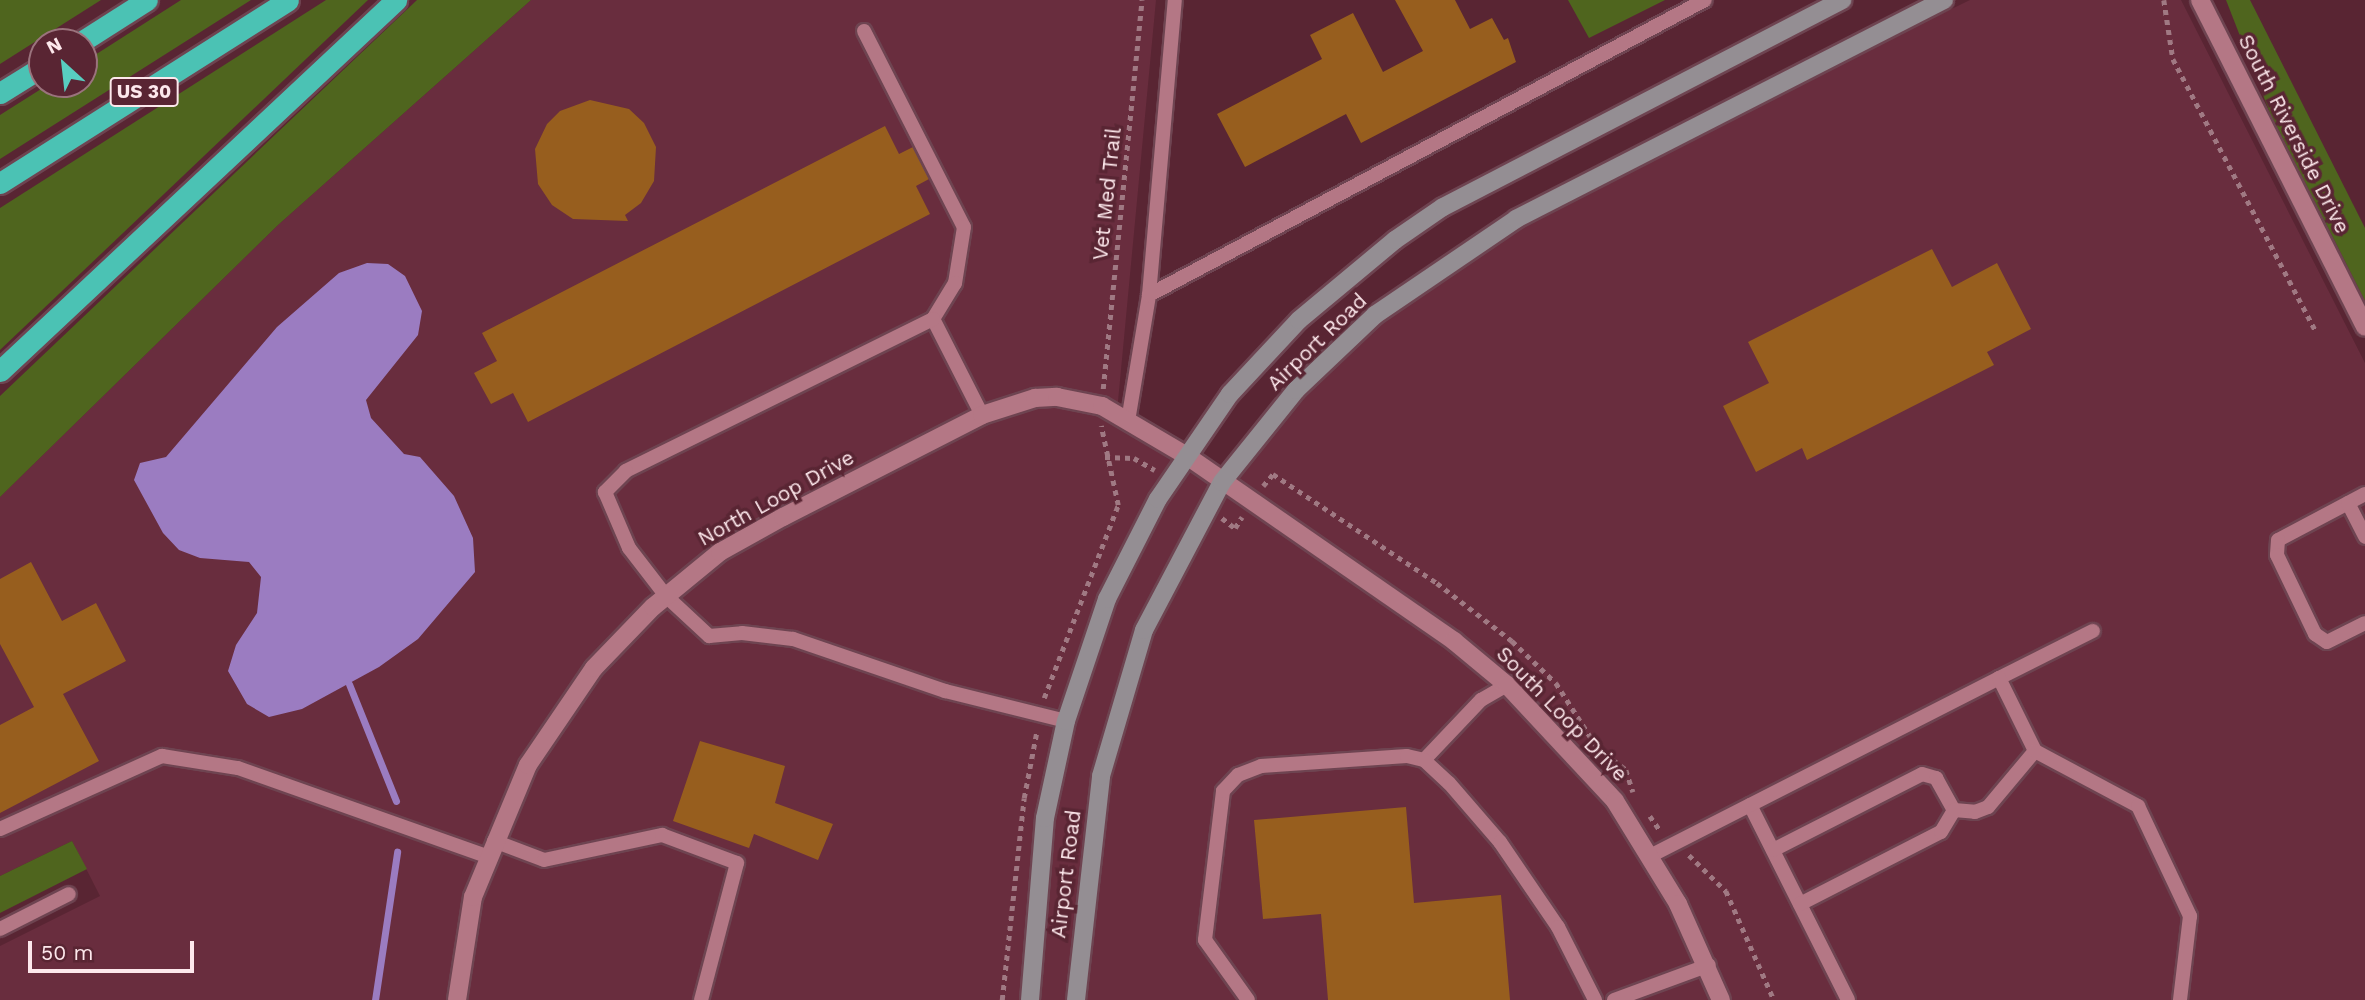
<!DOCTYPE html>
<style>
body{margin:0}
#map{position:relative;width:2365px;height:1000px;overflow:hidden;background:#592533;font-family:"Work Sans",sans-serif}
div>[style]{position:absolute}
.built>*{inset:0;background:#692d3e}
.green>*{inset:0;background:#4f651e}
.water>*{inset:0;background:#9b7cc1}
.stream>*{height:7px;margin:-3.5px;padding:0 3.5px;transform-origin:3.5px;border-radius:3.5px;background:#9b7cc1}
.building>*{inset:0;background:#975e1e}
.path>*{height:4.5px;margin-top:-2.25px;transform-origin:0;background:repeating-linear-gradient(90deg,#a07983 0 5px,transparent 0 10px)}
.roads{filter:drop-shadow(2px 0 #6e4451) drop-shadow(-2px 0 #6e4451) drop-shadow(0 2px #6e4451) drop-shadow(0 -2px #6e4451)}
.lane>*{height:14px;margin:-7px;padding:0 7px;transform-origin:7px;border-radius:7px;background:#b47785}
.street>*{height:18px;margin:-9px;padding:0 9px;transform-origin:9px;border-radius:9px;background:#b47785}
.secondary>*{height:18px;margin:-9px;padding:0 9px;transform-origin:9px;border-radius:9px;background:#948e93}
.highway>*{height:21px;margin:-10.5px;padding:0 10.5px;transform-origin:10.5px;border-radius:10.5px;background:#4bc2b4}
span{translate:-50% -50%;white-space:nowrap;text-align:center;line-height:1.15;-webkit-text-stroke:7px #592533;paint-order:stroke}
.shield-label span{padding:2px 5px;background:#592533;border:2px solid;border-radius:5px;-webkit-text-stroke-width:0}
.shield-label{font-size:19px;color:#fde8ec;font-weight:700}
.street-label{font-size:21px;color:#fde8ec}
.north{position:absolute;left:28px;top:28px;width:70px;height:70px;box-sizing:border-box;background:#592533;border:2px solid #9b737d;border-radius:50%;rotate:333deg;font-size:19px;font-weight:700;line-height:28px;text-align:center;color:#fde8ec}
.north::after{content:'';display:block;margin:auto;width:24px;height:32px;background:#58cec0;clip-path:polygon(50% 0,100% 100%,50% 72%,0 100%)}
.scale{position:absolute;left:28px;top:941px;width:166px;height:32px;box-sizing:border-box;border:4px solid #fde8ec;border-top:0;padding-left:9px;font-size:21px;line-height:24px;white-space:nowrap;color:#fde8ec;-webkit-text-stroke:5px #592533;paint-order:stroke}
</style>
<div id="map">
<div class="built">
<i style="clip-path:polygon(531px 0,1156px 0,1117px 412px,1225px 480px,1331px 356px,1517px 220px,1970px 0,2181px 0,2365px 363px,2365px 1000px,0 1000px,0 946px,100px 896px,72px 841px,0 876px,0 497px,278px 225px)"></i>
</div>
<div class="green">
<i style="clip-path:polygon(0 0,101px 0,0 64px)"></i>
<i style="clip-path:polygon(181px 0,251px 0,0 159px,0 115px,49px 84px,84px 84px,84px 62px)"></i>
<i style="clip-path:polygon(326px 0,368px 0,0 350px,0 208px)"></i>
<i style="clip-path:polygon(417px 0,531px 0,278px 225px,0 497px,0 396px)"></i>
<i style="clip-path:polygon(1568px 0,1665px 0,1589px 38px)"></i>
<i style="clip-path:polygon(2226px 0,2250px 0,2365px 228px,2365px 301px,2270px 113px)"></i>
<i style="clip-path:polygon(72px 841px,87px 869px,0 913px,0 876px)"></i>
</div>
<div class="water">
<i style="clip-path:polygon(367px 263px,388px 264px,405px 276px,422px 311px,418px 335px,366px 400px,371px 418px,404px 454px,420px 457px,454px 496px,473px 538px,475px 572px,418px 639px,379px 667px,302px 709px,269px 717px,247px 704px,228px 671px,236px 645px,257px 613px,261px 577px,249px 562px,200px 558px,179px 550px,163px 533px,134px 480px,140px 463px,166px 457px,277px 327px,339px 273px)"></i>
</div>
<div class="stream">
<i style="left:349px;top:684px;width:126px;rotate:68.1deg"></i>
<i style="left:375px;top:1000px;width:150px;rotate:-81.5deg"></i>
</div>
<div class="building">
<i style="clip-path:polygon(1395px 0,1455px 0,1470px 29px,1492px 18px,1504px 40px,1508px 38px,1516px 62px,1361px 143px,1346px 114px,1245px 167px,1217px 114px,1322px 59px,1310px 35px,1353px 13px,1383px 72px,1423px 51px)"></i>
<i style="clip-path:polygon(590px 100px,629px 109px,644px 123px,656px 147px,654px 181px,641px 203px,625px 215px,628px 221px,573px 219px,552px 205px,538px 184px,535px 149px,547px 124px,560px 111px)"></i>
<i style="clip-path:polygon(885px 126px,899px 154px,913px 147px,929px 179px,916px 186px,930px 214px,528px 422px,513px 393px,491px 404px,474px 373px,497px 361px,482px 333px)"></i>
<i style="clip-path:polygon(1932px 249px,1952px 287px,1997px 263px,2031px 329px,1987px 352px,1994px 365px,1807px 460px,1802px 448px,1756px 472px,1723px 406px,1769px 383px,1748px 342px)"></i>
<i style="clip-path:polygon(31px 562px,62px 621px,96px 603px,126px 661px,63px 694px,99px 761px,0 813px,0 725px,34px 707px,0 644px,0 579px)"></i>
<i style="clip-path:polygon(700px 741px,785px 766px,775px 803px,833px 824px,818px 860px,754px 834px,749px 848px,673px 821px)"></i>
<i style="clip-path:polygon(1406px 807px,1414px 903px,1501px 895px,1510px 1000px,1328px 1000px,1321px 914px,1263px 919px,1254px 820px)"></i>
</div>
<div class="path">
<i style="left:2164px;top:0;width:60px;rotate:81.3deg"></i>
<i style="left:2173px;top:59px;width:306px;rotate:62.3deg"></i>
<i style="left:1103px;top:389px;width:391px;rotate:-84.3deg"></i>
<i style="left:1105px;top:457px;width:29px;rotate:2deg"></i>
<i style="left:1134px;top:458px;width:24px;rotate:30deg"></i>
<i style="left:1263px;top:486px;width:16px;rotate:-50deg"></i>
<i style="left:1273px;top:474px;width:197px;rotate:33.6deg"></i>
<i style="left:1437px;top:583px;width:95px;rotate:37.7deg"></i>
<i style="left:1512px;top:641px;width:61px;rotate:43.7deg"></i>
<i style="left:1556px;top:683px;width:76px;rotate:57.4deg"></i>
<i style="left:1597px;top:747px;width:37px;rotate:38deg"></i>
<i style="left:1626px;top:770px;width:23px;rotate:72deg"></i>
<i style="left:1222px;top:518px;width:16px;rotate:38deg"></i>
<i style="left:1235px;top:528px;width:13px;rotate:-58deg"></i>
<i style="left:1044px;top:698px;width:207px;rotate:-69deg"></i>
<i style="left:1118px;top:505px;width:81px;rotate:-102.1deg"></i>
<i style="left:1650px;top:816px;width:19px;rotate:55deg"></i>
<i style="left:1689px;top:855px;width:52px;rotate:44.2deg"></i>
<i style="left:1726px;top:891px;width:119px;rotate:66.2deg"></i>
<i style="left:1002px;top:1000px;width:203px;rotate:-83.8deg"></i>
<i style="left:1024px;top:798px;width:69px;rotate:-79.2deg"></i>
</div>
<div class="roads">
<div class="lane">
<i style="left:864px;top:31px;width:220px;rotate:63deg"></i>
<i style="left:964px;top:227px;width:57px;rotate:99.1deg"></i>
<i style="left:955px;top:283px;width:42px;rotate:121.4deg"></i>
<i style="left:1149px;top:295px;width:296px;rotate:-85deg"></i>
<i style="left:982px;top:415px;width:108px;rotate:-117deg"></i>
<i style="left:933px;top:319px;width:343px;rotate:153.7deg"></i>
<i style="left:626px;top:471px;width:30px;rotate:135deg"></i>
<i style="left:605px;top:492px;width:61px;rotate:66.8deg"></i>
<i style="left:629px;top:548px;width:61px;rotate:52.4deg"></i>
<i style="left:666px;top:596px;width:59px;rotate:42.9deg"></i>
<i style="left:709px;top:636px;width:33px;rotate:-5deg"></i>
<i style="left:742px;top:633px;width:51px;rotate:6.7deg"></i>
<i style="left:793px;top:639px;width:161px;rotate:18.9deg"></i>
<i style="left:945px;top:691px;width:125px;rotate:13.9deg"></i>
<i style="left:1128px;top:421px;width:128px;rotate:-80.5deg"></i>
<i style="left:1149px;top:295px;width:629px;rotate:-27.95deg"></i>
<i style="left:2365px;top:494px;width:98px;rotate:152.1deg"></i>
<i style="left:2278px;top:540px;width:15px;rotate:94deg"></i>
<i style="left:2277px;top:555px;width:88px;rotate:64.3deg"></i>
<i style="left:2315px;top:634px;width:14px;rotate:34deg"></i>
<i style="left:2327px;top:642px;width:42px;rotate:-26.6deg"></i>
<i style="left:2348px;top:503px;width:38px;rotate:63deg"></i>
<i style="left:1999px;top:678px;width:105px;rotate:-26.6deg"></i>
<i style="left:1424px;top:760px;width:83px;rotate:-46.5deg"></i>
<i style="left:1481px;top:700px;width:30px;rotate:-30deg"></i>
<i style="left:1750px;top:805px;width:218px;rotate:63.3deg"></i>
<i style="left:0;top:829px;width:178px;rotate:-24.3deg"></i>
<i style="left:162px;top:756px;width:77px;rotate:9deg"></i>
<i style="left:238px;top:768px;width:266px;rotate:19.5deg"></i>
<i style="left:494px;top:841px;width:53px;rotate:20.8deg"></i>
<i style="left:544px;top:860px;width:121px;rotate:-12deg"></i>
<i style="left:662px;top:835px;width:80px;rotate:20.5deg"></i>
<i style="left:737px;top:863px;width:142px;rotate:104.7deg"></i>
<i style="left:1773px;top:850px;width:167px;rotate:-27deg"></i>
<i style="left:1922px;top:774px;width:15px;rotate:16deg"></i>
<i style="left:1936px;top:778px;width:37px;rotate:61deg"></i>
<i style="left:1954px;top:810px;width:21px;rotate:5deg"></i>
<i style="left:1975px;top:812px;width:14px;rotate:-21deg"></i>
<i style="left:1988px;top:807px;width:73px;rotate:-50deg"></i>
<i style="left:1650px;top:856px;width:392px;rotate:-27deg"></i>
<i style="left:1999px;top:678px;width:81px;rotate:63.7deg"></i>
<i style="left:2035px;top:751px;width:117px;rotate:28.1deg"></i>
<i style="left:2138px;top:806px;width:122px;rotate:64.7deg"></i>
<i style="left:2190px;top:916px;width:85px;rotate:96.8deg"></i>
<i style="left:1800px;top:904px;width:158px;rotate:-27.1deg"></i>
<i style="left:1941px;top:832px;width:26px;rotate:-59deg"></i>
<i style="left:0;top:929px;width:77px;rotate:-26.9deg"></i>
<i style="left:1248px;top:1000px;width:74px;rotate:-125.6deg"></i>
<i style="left:1205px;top:940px;width:150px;rotate:-83.1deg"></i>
<i style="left:1223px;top:791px;width:22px;rotate:-47deg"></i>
<i style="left:1238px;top:775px;width:25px;rotate:-21deg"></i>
<i style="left:1261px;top:766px;width:146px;rotate:-3.9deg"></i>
<i style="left:1407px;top:756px;width:17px;rotate:13deg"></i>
<i style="left:1424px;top:760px;width:34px;rotate:43deg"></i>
<i style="left:1449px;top:783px;width:78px;rotate:49.2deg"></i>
<i style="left:1500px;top:842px;width:103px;rotate:55.7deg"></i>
<i style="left:1558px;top:927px;width:82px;rotate:63.1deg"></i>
<i style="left:1614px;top:1000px;width:101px;rotate:-20.2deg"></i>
</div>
<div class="street">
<i style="left:2200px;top:0;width:366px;rotate:63.2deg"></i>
<i style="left:457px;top:1000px;width:104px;rotate:-81.2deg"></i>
<i style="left:473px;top:897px;width:143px;rotate:-67.4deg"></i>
<i style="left:528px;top:765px;width:117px;rotate:-55.8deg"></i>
<i style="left:594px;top:668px;width:85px;rotate:-46deg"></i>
<i style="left:653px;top:607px;width:87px;rotate:-39.4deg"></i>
<i style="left:720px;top:552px;width:72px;rotate:-29.1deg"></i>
<i style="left:783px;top:517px;width:224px;rotate:-27.1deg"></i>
<i style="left:982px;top:415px;width:56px;rotate:-17.8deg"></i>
<i style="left:1035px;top:398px;width:22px;rotate:-3deg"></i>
<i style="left:1057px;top:397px;width:46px;rotate:11.3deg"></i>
<i style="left:1102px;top:406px;width:99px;rotate:30.5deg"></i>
<i style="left:1187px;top:456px;width:325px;rotate:34.7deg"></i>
<i style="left:1454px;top:641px;width:69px;rotate:39.7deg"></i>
<i style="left:1507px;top:685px;width:158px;rotate:47deg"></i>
<i style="left:1615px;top:801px;width:121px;rotate:58.5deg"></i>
<i style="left:1678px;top:904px;width:105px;rotate:65.9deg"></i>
</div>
<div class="secondary">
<i style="left:1030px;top:1000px;width:183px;rotate:-85.3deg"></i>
<i style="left:1045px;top:818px;width:99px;rotate:-77.8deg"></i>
<i style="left:1066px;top:721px;width:129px;rotate:-71.4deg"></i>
<i style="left:1107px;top:599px;width:112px;rotate:-63deg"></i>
<i style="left:1158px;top:499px;width:127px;rotate:-55.6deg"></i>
<i style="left:1230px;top:394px;width:101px;rotate:-47deg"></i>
<i style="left:1299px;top:320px;width:125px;rotate:-39.8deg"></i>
<i style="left:1395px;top:240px;width:58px;rotate:-34.5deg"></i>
<i style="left:1443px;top:207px;width:450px;rotate:-27.4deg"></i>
<i style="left:1076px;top:1000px;width:225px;rotate:-83.6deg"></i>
<i style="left:1101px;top:776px;width:152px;rotate:-73.6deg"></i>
<i style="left:1144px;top:630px;width:167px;rotate:-62.2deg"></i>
<i style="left:1222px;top:482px;width:118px;rotate:-51.2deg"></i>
<i style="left:1296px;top:390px;width:109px;rotate:-43.5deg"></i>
<i style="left:1375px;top:315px;width:171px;rotate:-34.2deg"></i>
<i style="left:1516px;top:219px;width:481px;rotate:-27.1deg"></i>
</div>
<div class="highway">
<i style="left:81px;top:42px;width:78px;rotate:-32.5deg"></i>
<i style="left:0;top:93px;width:49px;rotate:-31.8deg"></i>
<i style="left:0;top:183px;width:341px;rotate:-32.4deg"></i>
<i style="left:0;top:371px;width:543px;rotate:-43.13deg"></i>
</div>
</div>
<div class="shield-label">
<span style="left:144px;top:92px">US 30</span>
</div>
<div class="street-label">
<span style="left:2294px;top:134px;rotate:63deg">South Riverside Drive</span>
<span style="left:1107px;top:194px;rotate:-84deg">Vet Med Trail</span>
<span style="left:1317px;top:342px;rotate:-44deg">Airport Road</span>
<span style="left:776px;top:498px;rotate:-29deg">North Loop Drive</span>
<span style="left:1562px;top:714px;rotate:46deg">South Loop Drive</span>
<span style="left:1066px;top:874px;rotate:-83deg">Airport Road</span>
</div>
<div class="north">N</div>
<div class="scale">50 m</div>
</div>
